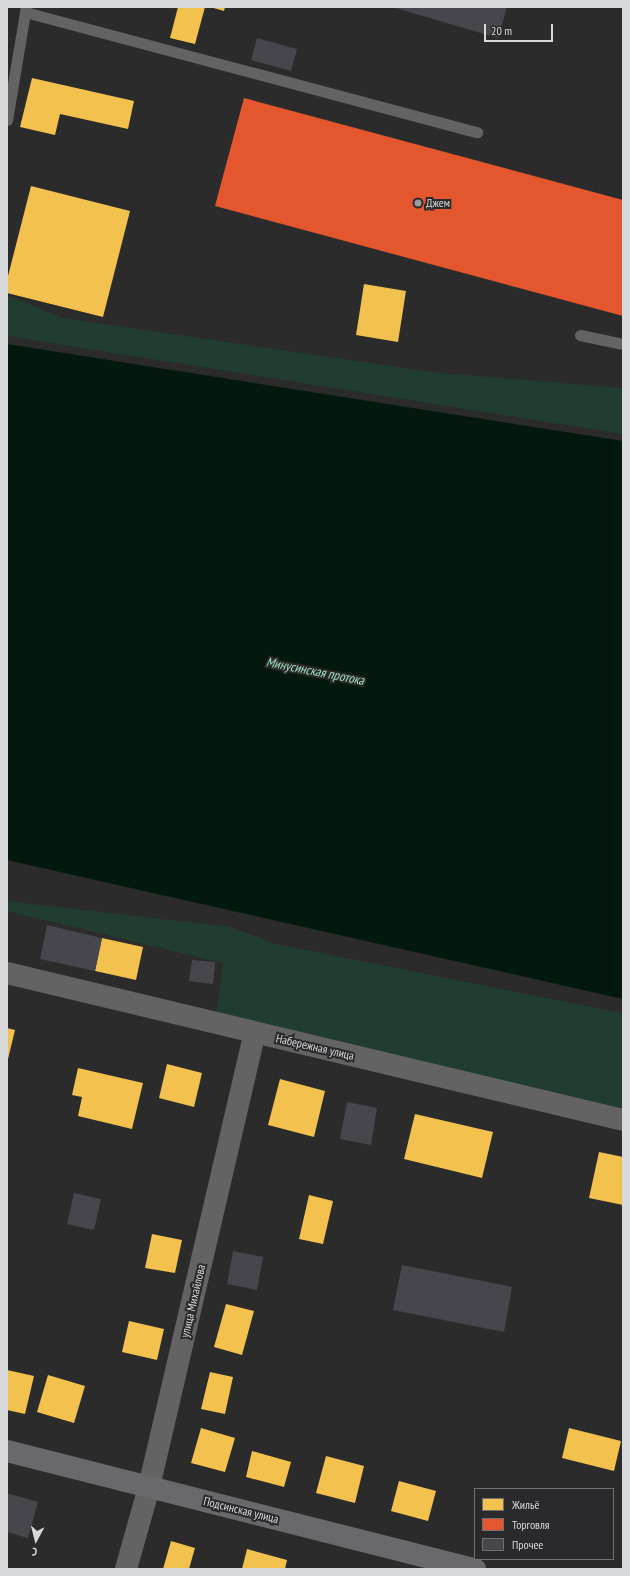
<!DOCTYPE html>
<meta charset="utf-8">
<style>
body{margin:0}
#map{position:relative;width:630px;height:1576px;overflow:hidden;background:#2b2b2c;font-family:"PT Sans Narrow",sans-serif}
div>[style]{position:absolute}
.green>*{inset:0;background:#213d2f}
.water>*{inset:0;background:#04190d}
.homes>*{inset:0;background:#f2c14e}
.shops>*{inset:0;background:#e4572e}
.building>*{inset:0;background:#46464c}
.lane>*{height:11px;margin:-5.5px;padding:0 5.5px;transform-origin:5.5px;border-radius:5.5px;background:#636364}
.street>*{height:22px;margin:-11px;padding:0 11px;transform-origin:11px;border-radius:11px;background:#636364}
.secondary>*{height:22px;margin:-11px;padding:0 11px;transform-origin:11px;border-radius:11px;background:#69696d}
.dots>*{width:11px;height:11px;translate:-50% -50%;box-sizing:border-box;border:2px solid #2a2a2d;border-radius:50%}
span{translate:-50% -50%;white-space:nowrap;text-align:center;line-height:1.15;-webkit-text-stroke:4px #2a2a2d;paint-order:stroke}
.poi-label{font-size:12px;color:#d8d9da}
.left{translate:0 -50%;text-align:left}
.street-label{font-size:12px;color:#d8d9da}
.water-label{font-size:13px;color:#9ee2bc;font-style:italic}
.frame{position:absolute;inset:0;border:8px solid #d8d9da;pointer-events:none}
.legend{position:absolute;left:474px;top:1488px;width:140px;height:72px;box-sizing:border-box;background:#2a2a2d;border:1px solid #707072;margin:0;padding:5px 7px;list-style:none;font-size:12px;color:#d8d9da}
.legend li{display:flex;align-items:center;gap:8px;height:20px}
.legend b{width:20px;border:1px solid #707072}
.north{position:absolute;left:16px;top:1520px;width:40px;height:40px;-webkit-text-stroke:3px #2a2a2d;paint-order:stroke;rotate:187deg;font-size:11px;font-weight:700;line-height:16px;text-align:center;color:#d8d9da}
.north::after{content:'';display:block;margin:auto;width:14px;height:18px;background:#d8d9da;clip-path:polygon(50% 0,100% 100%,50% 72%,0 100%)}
.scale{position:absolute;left:484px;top:24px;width:69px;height:18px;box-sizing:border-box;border:2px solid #d8d9da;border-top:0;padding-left:5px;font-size:12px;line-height:14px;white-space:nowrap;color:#d8d9da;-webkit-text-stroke:3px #2a2a2d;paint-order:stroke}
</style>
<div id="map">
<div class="green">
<i style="clip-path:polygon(7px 295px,62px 318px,439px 373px,623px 388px,623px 434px,7px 336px)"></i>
<i style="clip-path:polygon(7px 901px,230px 927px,276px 944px,623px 1013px,623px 1111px,216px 1014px,223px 963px,7px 911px)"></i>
</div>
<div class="water">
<i style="clip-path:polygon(7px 344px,623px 441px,623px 999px,7px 860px)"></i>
</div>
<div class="homes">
<i style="clip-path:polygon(178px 7px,205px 7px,195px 44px,170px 38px)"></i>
<i style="clip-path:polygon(210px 7px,225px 7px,224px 11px)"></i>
<i style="clip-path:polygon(32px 78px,134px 101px,128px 129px,60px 114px,55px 135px,20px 127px)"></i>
<i style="clip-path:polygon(31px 186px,130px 211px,103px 317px,7px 293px,7px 280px)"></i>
<i style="clip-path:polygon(364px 284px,406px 291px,398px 342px,356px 335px)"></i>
<i style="clip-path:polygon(102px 938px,143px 947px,136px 980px,95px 971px)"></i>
<i style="clip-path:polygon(7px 1028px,15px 1030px,8px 1059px,7px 1059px)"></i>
<i style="clip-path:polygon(167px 1064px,202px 1073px,194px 1107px,159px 1098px)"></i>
<i style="clip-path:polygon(78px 1068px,143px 1083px,132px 1129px,78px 1116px,82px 1097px,72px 1095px)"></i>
<i style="clip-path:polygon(280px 1079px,325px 1091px,314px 1137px,268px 1125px)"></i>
<i style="clip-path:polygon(415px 1114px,493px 1132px,482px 1178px,404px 1159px)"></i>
<i style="clip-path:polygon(599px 1152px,623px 1157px,623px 1205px,589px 1198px)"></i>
<i style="clip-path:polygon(309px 1195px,333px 1201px,323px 1244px,299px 1239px)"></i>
<i style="clip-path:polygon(152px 1234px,182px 1240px,175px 1273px,145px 1268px)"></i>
<i style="clip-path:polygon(226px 1304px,254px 1311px,242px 1355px,214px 1347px)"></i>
<i style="clip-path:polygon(129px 1321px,164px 1329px,157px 1360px,122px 1352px)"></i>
<i style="clip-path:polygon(7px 1370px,34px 1376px,25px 1414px,7px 1410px)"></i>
<i style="clip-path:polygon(210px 1372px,233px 1377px,225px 1414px,201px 1409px)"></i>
<i style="clip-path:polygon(48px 1375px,85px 1386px,74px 1423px,37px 1412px)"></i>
<i style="clip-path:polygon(201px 1428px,235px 1438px,225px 1472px,191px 1463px)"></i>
<i style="clip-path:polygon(569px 1428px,621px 1441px,614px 1471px,562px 1458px)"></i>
<i style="clip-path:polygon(252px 1451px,291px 1462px,284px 1487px,246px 1477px)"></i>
<i style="clip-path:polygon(326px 1456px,364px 1466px,355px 1503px,316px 1493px)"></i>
<i style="clip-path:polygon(399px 1481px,436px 1491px,428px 1521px,391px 1511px)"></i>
<i style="clip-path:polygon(171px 1541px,195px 1548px,189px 1569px,163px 1569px)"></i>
<i style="clip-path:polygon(247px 1549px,287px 1560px,285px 1569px,242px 1569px)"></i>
</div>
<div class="shops">
<i style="clip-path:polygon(244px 98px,623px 200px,623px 316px,215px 206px)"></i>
</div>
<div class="building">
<i style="clip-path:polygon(392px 7px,507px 7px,498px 38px)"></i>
<i style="clip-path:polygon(257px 38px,297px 49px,291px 71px,251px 60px)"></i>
<i style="clip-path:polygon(47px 925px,102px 938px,95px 971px,40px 959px)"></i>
<i style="clip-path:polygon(192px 960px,215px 962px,213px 984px,189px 981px)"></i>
<i style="clip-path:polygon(347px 1102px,377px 1108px,371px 1145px,340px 1139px)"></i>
<i style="clip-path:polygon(74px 1193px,101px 1199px,94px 1230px,67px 1224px)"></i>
<i style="clip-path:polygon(233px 1251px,263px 1257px,257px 1290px,227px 1284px)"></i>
<i style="clip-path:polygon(402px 1265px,512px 1287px,504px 1332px,393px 1310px)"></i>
<i style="clip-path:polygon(7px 1493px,38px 1502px,28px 1538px,7px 1532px)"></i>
</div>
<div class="lane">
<i style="left:25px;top:12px;width:468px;rotate:14.9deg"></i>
<i style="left:7px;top:120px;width:115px;rotate:-80.5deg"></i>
<i style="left:580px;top:335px;width:44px;rotate:11.8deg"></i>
</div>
<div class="street">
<i style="left:7px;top:973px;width:633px;rotate:13.42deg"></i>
<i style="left:126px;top:1569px;width:85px;rotate:-74.3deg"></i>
<i style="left:149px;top:1487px;width:466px;rotate:-76.9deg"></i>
</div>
<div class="secondary">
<i style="left:7px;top:1451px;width:483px;rotate:14.2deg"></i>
</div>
<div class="dots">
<i style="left:418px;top:203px;background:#9b9c9d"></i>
</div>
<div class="poi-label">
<span class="left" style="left:426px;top:203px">Джем</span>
</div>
<div class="street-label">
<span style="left:315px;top:1047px;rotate:13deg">Набережная улица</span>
<span style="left:193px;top:1301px;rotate:-77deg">улица Михайлова</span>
<span style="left:241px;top:1510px;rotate:14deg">Подсинская улица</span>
</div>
<div class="water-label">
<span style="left:315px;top:672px;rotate:11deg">Минусинская протока</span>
</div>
<div class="frame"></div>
<ul class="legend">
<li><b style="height:11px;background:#f2c14e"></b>Жильё</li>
<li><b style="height:11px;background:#e4572e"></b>Торговля</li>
<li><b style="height:11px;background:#46464c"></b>Прочее</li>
</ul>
<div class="north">С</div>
<div class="scale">20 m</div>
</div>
